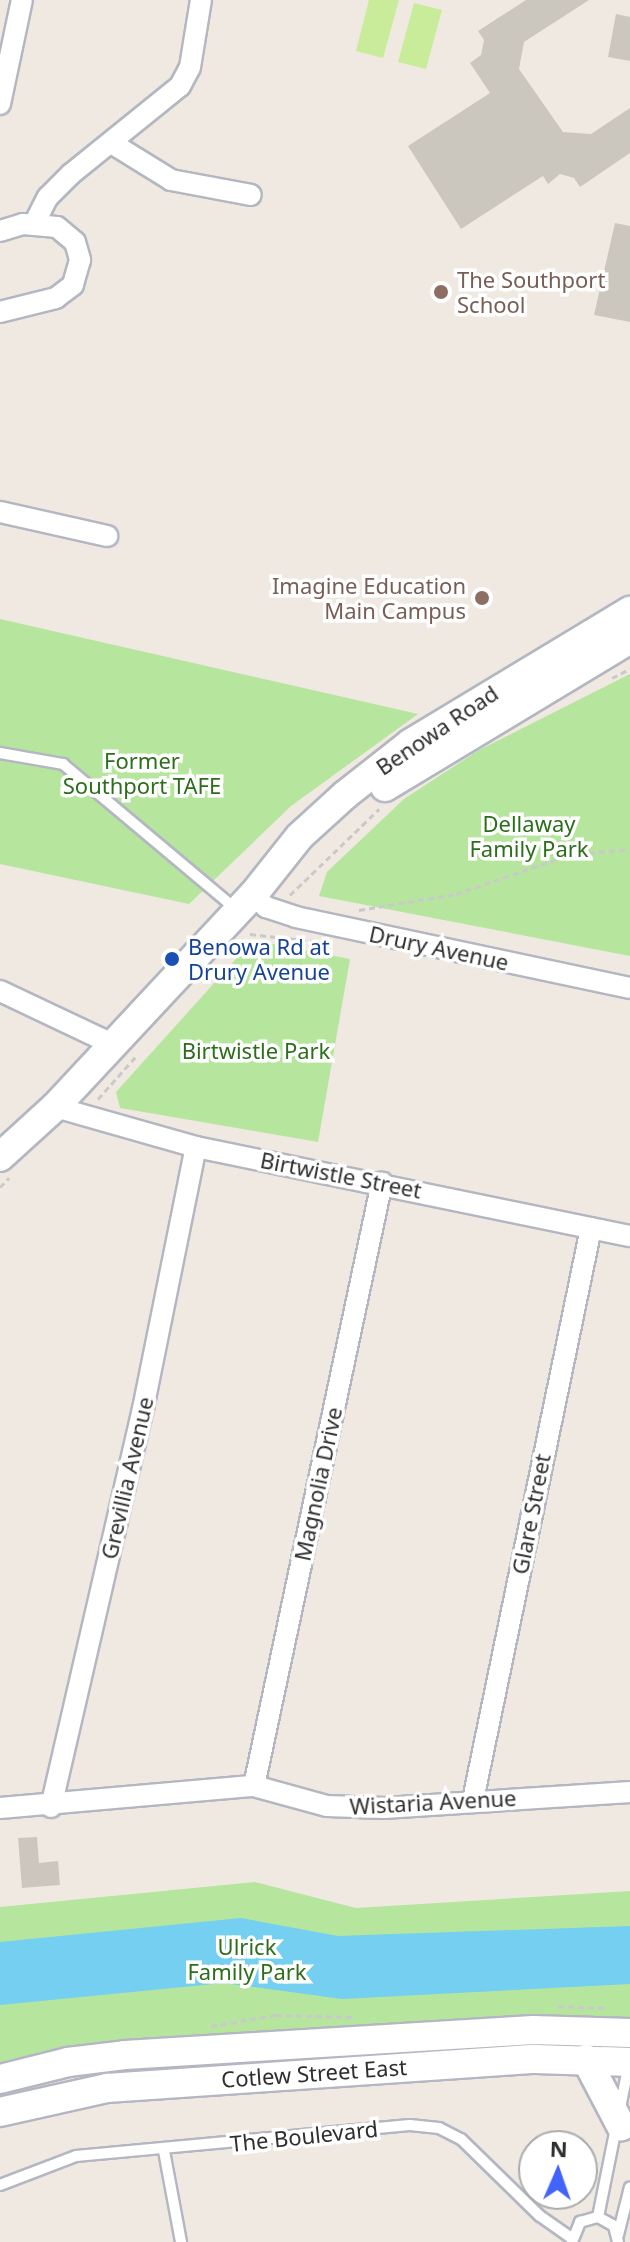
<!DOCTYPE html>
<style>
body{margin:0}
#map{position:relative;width:630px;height:2242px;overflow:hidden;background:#efe9e1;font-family:"Noto Sans",sans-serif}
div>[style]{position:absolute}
.green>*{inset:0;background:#b6e59e}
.pitch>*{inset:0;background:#c9ec9a}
.water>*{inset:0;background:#75cff0}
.building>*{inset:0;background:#cbc7bf}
.path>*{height:3px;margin-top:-1.5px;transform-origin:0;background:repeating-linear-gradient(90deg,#c9c9c9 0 6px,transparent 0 10px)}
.roads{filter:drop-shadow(2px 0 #b4b7c1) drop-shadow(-2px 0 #b4b7c1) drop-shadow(0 2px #b4b7c1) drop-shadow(0 -2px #b4b7c1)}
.lane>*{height:10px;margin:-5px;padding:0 5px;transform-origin:5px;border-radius:5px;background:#fff}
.street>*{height:20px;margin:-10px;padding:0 10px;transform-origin:10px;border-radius:10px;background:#fff}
.secondary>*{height:28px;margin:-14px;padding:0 14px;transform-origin:14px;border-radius:14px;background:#fff}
.dots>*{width:22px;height:22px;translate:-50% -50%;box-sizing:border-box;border:4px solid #fff;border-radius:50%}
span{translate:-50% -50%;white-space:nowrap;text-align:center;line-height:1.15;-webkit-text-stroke:7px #fff;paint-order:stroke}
.education-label{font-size:22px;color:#785e54}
.left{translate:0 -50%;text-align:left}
.right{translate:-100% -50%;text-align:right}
.street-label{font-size:22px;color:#2e2e2e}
.park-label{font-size:22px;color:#2c6e1b}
.transit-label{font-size:22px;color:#164399}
.north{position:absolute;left:518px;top:2130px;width:80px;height:80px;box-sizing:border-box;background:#fff;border:2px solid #ababab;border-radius:50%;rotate:2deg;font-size:22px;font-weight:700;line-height:32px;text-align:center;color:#2e2e2e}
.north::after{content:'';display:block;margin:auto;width:28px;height:36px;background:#4264fb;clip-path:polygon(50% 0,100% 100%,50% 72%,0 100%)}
</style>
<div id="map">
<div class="green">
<i style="clip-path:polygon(0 619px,418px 714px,291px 806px,189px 904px,0 864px)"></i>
<i style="clip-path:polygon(630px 674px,630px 956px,319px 896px,327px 872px,404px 799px,479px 750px)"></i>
<i style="clip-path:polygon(253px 940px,350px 959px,318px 1142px,120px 1108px,116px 1092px)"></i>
<i style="clip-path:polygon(255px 1882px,356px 1908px,630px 1891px,630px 2020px,550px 2015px,324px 2028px,84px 2047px,0 2067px,0 1907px)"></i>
</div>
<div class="pitch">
<i style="clip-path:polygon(369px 0,399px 0,383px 58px,356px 51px)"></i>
<i style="clip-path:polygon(414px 3px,442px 10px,426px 69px,398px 62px)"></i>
</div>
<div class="water">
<i style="clip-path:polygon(241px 1918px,338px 1936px,630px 1926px,630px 1984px,342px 1999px,224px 1983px,0 2005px,0 1942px)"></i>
</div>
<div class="building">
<i style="clip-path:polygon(526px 0,589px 0,524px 42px,519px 69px,563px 132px,591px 134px,630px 108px,630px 153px,580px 187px,574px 178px,560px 174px,548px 184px,543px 176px,461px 229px,408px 146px,490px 93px,470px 63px,481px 55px,484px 40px,478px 31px)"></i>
<i style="clip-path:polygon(616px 14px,630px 17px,630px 61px,608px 57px)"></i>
<i style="clip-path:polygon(615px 223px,630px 226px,630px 322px,594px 315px)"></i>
<i style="clip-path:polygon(37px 1837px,39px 1863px,58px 1861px,60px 1885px,22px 1888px,18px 1838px)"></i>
</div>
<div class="path">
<i style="left:612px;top:678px;width:20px;rotate:-27deg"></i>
<i style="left:290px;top:895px;width:124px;rotate:-44deg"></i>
<i style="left:359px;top:910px;width:98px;rotate:-9.4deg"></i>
<i style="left:456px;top:894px;width:120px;rotate:-19deg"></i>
<i style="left:569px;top:855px;width:61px;rotate:-5.6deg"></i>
<i style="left:250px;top:934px;width:63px;rotate:6.3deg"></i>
<i style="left:98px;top:1099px;width:60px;rotate:-48.4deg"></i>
<i style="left:0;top:1187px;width:13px;rotate:-45deg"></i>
<i style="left:558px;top:2006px;width:48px;rotate:2.4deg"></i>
<i style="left:211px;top:2026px;width:66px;rotate:-9.6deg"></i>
<i style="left:276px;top:2015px;width:79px;rotate:1.5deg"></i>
</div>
<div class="roads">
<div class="lane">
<i style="left:0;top:753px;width:64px;rotate:9.9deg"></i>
<i style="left:63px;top:764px;width:226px;rotate:40deg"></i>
<i style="left:164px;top:2151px;width:93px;rotate:79.4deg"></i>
<i style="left:0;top:2185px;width:81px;rotate:-20.9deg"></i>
<i style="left:76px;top:2156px;width:335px;rotate:-5.3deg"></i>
<i style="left:410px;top:2125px;width:29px;rotate:6deg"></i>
<i style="left:439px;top:2128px;width:25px;rotate:27deg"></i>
<i style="left:461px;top:2139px;width:110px;rotate:44.3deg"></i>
<i style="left:540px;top:2216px;width:39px;rotate:35deg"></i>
<i style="left:598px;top:2217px;width:157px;rotate:-78.6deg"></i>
<i style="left:618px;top:2235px;width:49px;rotate:-76deg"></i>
<i style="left:572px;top:2242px;width:22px;rotate:-68deg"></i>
<i style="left:580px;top:2222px;width:19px;rotate:-16deg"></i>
<i style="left:598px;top:2217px;width:18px;rotate:29deg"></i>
<i style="left:614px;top:2226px;width:16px;rotate:76deg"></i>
</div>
<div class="street">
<i style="left:0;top:104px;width:106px;rotate:-78.1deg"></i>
<i style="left:113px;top:144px;width:68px;rotate:31.8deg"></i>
<i style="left:171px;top:180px;width:81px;rotate:10.6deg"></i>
<i style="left:34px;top:224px;width:30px;rotate:-63deg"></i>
<i style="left:48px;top:197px;width:33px;rotate:-45deg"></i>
<i style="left:71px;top:174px;width:140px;rotate:-38.9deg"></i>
<i style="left:180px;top:86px;width:21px;rotate:-62deg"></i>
<i style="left:190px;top:67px;width:68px;rotate:-80.7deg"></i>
<i style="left:0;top:231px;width:24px;rotate:-17deg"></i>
<i style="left:23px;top:224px;width:34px;rotate:5deg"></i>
<i style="left:57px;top:227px;width:23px;rotate:40deg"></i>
<i style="left:75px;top:242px;width:19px;rotate:74deg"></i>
<i style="left:80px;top:260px;width:26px;rotate:106deg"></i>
<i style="left:73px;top:285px;width:21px;rotate:143deg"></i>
<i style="left:56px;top:298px;width:58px;rotate:166deg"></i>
<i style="left:0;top:512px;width:110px;rotate:12.6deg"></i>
<i style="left:253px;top:895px;width:18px;rotate:43deg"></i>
<i style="left:266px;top:907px;width:32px;rotate:18deg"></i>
<i style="left:296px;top:917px;width:341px;rotate:12deg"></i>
<i style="left:0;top:991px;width:126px;rotate:25.3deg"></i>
<i style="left:55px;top:1107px;width:147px;rotate:15.8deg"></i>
<i style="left:196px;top:1147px;width:443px;rotate:11.6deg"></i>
<i style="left:254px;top:1786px;width:617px;rotate:-78.03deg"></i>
<i style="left:473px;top:1800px;width:584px;rotate:-78.34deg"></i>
<i style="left:51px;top:1807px;width:408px;rotate:-77deg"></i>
<i style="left:143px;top:1409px;width:267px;rotate:-78.6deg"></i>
<i style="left:0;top:1808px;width:255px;rotate:-5deg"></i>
<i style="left:254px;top:1786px;width:76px;rotate:15.3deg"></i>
<i style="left:327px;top:1806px;width:57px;rotate:2deg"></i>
<i style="left:384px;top:1808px;width:247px;rotate:-3.7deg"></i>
</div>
<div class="secondary">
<i style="left:385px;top:787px;width:286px;rotate:-31.1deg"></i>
<i style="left:0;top:1157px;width:74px;rotate:-42.3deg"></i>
<i style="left:55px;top:1107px;width:290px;rotate:-47deg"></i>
<i style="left:253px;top:895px;width:75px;rotate:-51.5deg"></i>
<i style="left:300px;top:836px;width:61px;rotate:-42.3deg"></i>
<i style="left:345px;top:795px;width:84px;rotate:-38.2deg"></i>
<i style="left:411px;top:743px;width:256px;rotate:-31.1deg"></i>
<i style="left:586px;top:2059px;width:76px;rotate:62.4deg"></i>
<i style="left:0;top:2079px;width:70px;rotate:-14deg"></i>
<i style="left:68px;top:2062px;width:57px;rotate:-7deg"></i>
<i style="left:125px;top:2055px;width:409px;rotate:-3.5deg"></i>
<i style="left:533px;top:2030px;width:97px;rotate:1.8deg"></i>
<i style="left:0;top:2112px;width:110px;rotate:-12.6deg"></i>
<i style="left:107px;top:2088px;width:429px;rotate:-3.9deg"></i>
<i style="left:535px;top:2059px;width:95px;rotate:1.8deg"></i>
</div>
</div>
<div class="dots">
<i style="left:441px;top:292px;background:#8d6e63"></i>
<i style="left:482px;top:598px;background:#8d6e63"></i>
<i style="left:172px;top:959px;background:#1a4fb4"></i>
</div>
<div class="education-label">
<span class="left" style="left:457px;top:292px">The Southport<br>School</span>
<span class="right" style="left:466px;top:598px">Imagine Education<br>Main Campus</span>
</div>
<div class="street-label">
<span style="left:437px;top:730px;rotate:-34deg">Benowa Road</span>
<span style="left:439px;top:948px;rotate:12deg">Drury Avenue</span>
<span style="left:341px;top:1175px;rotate:11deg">Birtwistle Street</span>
<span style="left:127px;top:1478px;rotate:-77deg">Grevillia Avenue</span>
<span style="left:318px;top:1484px;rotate:-78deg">Magnolia Drive</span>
<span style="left:531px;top:1514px;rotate:-79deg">Glare Street</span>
<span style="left:433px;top:1802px;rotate:-3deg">Wistaria Avenue</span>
<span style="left:314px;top:2073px;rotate:-4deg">Cotlew Street East</span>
<span style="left:304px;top:2136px;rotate:-6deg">The Boulevard</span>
</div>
<div class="park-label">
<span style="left:142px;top:773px">Former<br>Southport TAFE</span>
<span style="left:529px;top:836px">Dellaway<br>Family Park</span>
<span style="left:256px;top:1051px">Birtwistle Park</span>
<span style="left:247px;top:1959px">Ulrick<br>Family Park</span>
</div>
<div class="transit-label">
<span class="left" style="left:188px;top:959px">Benowa Rd at<br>Drury Avenue</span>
</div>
<div class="north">N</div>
</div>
